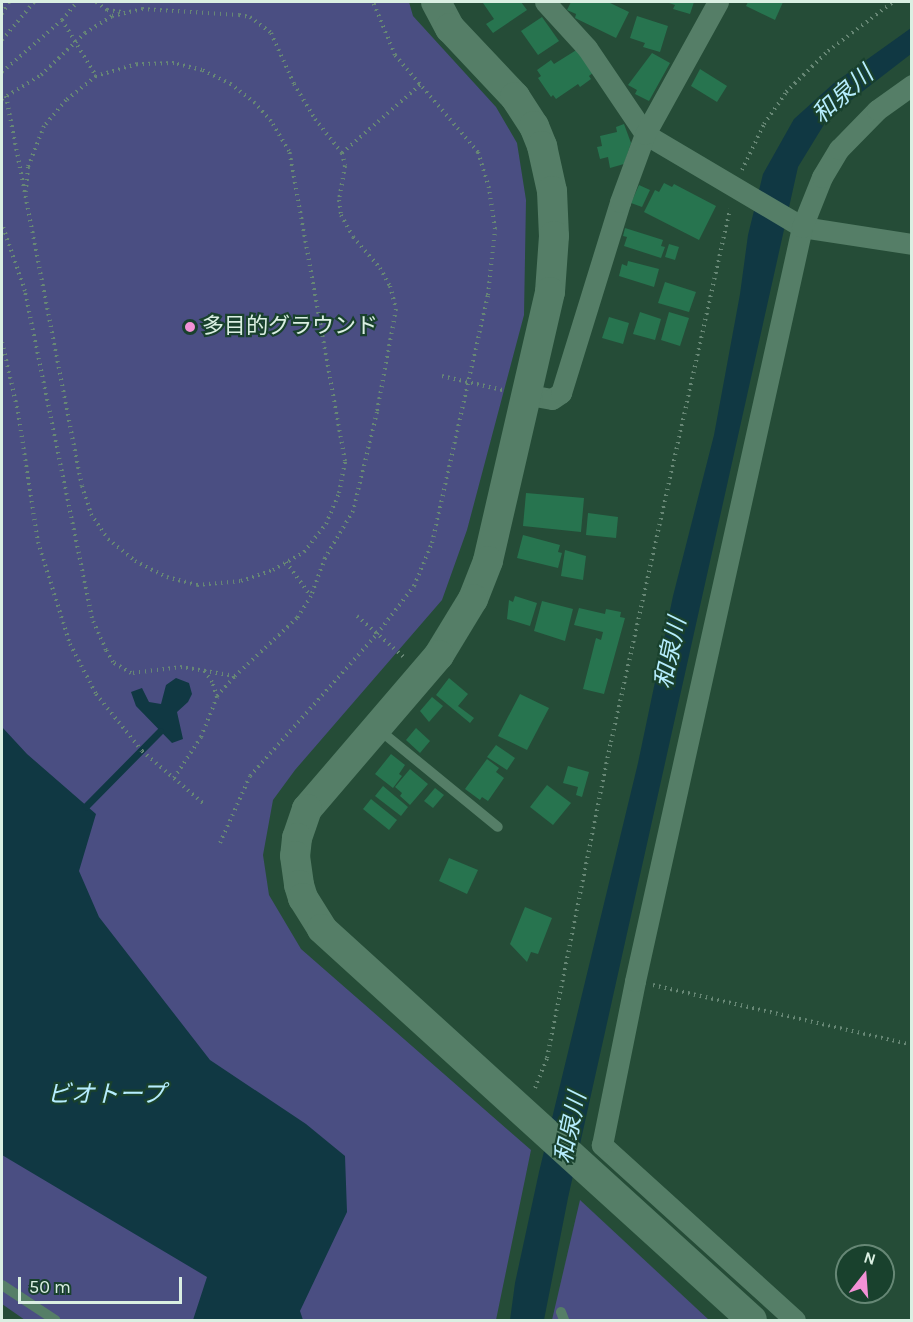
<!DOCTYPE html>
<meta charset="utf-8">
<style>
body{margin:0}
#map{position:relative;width:913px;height:1322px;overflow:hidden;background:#254c37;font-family:Karla,"Noto Sans JP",sans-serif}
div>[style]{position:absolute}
.green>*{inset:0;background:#4a4e82}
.water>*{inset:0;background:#103843}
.stream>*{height:7px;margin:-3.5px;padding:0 3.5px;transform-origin:3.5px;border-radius:3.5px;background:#103843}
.building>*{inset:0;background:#27744f}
.path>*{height:4px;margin-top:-2px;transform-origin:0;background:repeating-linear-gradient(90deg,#678775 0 1.5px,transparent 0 6px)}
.lane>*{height:10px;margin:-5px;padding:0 5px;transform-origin:5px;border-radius:5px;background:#557e67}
.street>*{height:21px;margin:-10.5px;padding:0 10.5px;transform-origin:10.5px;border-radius:10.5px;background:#557e67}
.secondary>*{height:30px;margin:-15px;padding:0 15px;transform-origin:15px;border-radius:15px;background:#557e67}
.dots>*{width:16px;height:16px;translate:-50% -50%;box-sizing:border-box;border:3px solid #19412d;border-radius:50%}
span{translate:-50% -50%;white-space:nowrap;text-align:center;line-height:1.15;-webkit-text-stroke:4.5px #19412d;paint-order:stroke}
.poi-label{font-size:22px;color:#daefe2}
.left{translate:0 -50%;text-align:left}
.water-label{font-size:24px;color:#b6edfe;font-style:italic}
.frame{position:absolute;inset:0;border:3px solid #daefe2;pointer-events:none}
.north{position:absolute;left:835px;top:1244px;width:60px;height:60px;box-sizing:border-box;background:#19412d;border:2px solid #668775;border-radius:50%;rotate:17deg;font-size:16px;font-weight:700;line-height:24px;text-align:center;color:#daefe2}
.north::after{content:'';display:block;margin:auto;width:21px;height:27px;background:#f391d6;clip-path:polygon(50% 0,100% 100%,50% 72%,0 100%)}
.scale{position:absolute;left:18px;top:1277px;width:164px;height:27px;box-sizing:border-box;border:3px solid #daefe2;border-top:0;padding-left:8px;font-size:18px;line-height:21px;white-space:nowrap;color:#daefe2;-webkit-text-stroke:4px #19412d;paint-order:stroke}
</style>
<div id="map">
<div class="green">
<i style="clip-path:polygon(2px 2px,409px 2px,413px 16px,496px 107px,517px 143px,526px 200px,524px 315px,467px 530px,442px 600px,295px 770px,273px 800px,263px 855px,269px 895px,301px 949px,531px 1150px,496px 1320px,25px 1320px,2px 1304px)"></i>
<i style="clip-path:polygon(580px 1200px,709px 1320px,552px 1320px)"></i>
</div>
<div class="water">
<i style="clip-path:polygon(911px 28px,911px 54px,828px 118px,798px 167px,568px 1198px,544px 1320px,510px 1320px,515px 1283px,539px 1172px,638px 763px,673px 596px,714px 435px,740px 294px,748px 235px,763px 174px,794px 119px,834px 83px)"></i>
<i style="clip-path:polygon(176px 678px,189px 683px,192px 694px,188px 702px,177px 712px,183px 739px,172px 743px,136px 706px,131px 692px,142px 688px,149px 702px,161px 704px,166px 685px)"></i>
<i style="clip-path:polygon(2px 727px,27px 754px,96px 814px,79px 871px,99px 917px,210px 1060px,306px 1124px,345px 1156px,347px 1212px,300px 1311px,303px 1320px,193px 1320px,207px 1277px,2px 1155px)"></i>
</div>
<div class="stream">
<i style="left:86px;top:806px;width:105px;rotate:-45.4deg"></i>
</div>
<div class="building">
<i style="clip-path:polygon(486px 2px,521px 2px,527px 10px,493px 33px,486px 24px,494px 19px,483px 3px)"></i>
<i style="clip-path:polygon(571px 2px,608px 2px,629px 12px,616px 38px,575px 18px,576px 14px,567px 10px)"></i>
<i style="clip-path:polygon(666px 2px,694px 2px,690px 14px,673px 9px,675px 5px)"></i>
<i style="clip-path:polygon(748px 2px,783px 2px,775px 20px,746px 6px)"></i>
<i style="clip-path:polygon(637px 16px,668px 26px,660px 52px,643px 47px,645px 43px,630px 38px)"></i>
<i style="clip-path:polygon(542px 17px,559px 41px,538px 55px,521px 31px)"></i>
<i style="clip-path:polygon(578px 49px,594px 72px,589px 76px,591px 79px,580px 87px,578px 84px,556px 99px,553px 95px,551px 97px,538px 78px,541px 76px,537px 70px,551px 60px,554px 64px)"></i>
<i style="clip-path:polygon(652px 53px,670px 63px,649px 101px,635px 94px,637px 90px,628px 85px)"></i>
<i style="clip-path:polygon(700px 69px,727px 86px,717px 102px,691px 86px)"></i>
<i style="clip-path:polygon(624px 124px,631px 143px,624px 164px,610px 168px,608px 157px,600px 159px,597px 147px,602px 146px,600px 136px,617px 132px,616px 127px)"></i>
<i style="clip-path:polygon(664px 183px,672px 187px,674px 184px,716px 206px,699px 240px,644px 212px,655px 190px,659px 192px)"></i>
<i style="clip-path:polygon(639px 185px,650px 190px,642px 207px,631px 203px)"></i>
<i style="clip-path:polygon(625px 228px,663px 240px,661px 246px,665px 247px,661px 258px,624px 246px,627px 237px,623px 236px)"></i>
<i style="clip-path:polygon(669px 244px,679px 247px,675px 260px,665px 257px)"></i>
<i style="clip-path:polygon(628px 261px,659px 269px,654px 287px,619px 276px,622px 264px,627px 266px)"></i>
<i style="clip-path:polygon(665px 282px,696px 292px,689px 312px,658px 303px)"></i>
<i style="clip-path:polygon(640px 312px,661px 319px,655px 340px,633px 334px)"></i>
<i style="clip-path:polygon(669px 312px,689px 318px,680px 346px,661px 340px)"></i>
<i style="clip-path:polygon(609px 317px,629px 323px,623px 344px,602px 338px)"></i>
<i style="clip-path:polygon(526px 493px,584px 498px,581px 532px,523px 526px)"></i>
<i style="clip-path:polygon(588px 513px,618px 517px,616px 538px,586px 535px)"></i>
<i style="clip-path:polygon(523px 535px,560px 545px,558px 552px,562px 553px,558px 568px,517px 558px)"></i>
<i style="clip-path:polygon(565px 550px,586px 556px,583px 580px,561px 576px)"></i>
<i style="clip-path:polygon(515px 596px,537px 603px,530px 626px,507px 619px,509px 600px,513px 602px)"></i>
<i style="clip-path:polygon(542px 601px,573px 609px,565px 641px,534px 631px)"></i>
<i style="clip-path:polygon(579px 608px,605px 614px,606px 609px,621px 612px,620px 617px,625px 618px,604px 694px,583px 689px,596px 638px,601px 640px,603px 632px,574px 625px)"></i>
<i style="clip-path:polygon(449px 678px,468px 694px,458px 706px,474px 718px,470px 723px,436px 695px)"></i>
<i style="clip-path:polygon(520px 694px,549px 708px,527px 750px,498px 736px)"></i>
<i style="clip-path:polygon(432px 697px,443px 706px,429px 722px,420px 711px)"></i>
<i style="clip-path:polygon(416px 728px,430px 741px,420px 753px,406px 740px)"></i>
<i style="clip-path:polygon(496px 745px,515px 758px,507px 770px,487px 757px)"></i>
<i style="clip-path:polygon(391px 754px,405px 765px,399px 774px,402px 776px,393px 788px,375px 774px)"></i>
<i style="clip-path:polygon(487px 759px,499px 768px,496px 772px,504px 778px,488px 801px,482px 797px,480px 800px,465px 789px)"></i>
<i style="clip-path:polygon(568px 766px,589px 772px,582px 797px,576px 795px,578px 787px,563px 783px)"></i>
<i style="clip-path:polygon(410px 769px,428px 784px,410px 805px,400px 796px,402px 793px,395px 787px)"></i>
<i style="clip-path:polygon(547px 785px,571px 803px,553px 825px,530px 807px)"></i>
<i style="clip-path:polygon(383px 786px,408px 807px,401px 816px,375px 796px)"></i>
<i style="clip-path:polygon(435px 788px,444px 795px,433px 808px,424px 801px)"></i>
<i style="clip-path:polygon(371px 799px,397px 820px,389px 830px,363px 809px)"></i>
<i style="clip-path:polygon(449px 858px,478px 870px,467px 894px,439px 881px)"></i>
<i style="clip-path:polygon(525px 907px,552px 918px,538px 954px,531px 952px,527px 962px,510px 944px)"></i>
</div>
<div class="path">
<i style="left:96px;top:2px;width:14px;rotate:36deg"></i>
<i style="left:107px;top:10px;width:15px;rotate:8deg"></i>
<i style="left:2px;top:14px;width:14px;rotate:-60deg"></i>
<i style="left:62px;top:20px;width:66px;rotate:58.7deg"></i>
<i style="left:2px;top:40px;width:50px;rotate:-49.9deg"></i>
<i style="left:2px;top:72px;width:79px;rotate:-40.9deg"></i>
<i style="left:62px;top:20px;width:23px;rotate:-50deg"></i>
<i style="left:6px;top:96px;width:397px;rotate:79deg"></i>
<i style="left:82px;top:486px;width:29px;rotate:72deg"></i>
<i style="left:91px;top:514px;width:30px;rotate:56deg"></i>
<i style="left:108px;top:539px;width:35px;rotate:39deg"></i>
<i style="left:135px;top:561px;width:36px;rotate:27deg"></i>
<i style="left:167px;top:577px;width:31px;rotate:15deg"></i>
<i style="left:197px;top:585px;width:44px;rotate:-5.2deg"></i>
<i style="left:241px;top:581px;width:34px;rotate:-19deg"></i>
<i style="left:273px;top:570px;width:36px;rotate:-30deg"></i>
<i style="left:304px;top:552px;width:36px;rotate:-52deg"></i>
<i style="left:326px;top:524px;width:34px;rotate:-67deg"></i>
<i style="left:339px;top:493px;width:33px;rotate:-79deg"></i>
<i style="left:345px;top:461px;width:315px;rotate:-100.2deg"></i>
<i style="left:289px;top:151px;width:35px;rotate:-121deg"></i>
<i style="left:271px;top:121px;width:24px;rotate:-132deg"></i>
<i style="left:255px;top:103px;width:31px;rotate:-142deg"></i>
<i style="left:231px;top:84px;width:32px;rotate:-154deg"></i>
<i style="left:202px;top:70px;width:29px;rotate:-166deg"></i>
<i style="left:174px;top:63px;width:37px;rotate:178deg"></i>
<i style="left:137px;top:64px;width:43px;rotate:163.7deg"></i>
<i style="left:96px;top:76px;width:38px;rotate:141deg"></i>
<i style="left:66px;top:100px;width:34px;rotate:130deg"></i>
<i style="left:44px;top:126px;width:44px;rotate:111.3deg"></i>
<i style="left:28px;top:167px;width:25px;rotate:95deg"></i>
<i style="left:2px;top:99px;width:46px;rotate:-31.6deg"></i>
<i style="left:41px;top:75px;width:61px;rotate:-43.7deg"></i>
<i style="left:85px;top:33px;width:32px;rotate:-32deg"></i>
<i style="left:112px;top:16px;width:31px;rotate:-13deg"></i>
<i style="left:142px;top:9px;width:97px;rotate:3.5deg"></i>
<i style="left:239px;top:15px;width:11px;rotate:10deg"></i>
<i style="left:250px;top:17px;width:26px;rotate:37deg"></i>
<i style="left:271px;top:33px;width:56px;rotate:65.7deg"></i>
<i style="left:294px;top:84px;width:41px;rotate:59deg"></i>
<i style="left:315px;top:119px;width:43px;rotate:51.5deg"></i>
<i style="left:342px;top:153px;width:13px;rotate:77deg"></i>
<i style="left:345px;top:166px;width:35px;rotate:100deg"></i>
<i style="left:339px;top:200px;width:15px;rotate:82deg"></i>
<i style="left:341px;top:215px;width:25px;rotate:61deg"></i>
<i style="left:353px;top:237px;width:41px;rotate:48.9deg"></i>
<i style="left:380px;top:268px;width:21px;rotate:61deg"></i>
<i style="left:390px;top:286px;width:24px;rotate:75deg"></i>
<i style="left:396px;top:309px;width:105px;rotate:100.5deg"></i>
<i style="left:377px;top:412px;width:102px;rotate:103.6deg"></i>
<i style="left:353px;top:511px;width:55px;rotate:120.8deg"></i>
<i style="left:325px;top:558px;width:40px;rotate:110.2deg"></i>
<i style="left:311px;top:596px;width:26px;rotate:122deg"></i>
<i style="left:297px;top:618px;width:85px;rotate:136.9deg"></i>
<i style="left:235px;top:676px;width:54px;rotate:-170.4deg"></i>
<i style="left:182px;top:667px;width:51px;rotate:173.3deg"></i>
<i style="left:131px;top:673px;width:21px;rotate:-149deg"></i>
<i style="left:113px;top:662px;width:14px;rotate:-120deg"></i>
<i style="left:106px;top:650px;width:35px;rotate:-114deg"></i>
<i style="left:92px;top:618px;width:334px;rotate:-101.6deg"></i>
<i style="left:25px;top:291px;width:71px;rotate:-108.9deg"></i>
<i style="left:342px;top:153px;width:105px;rotate:-41.1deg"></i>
<i style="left:742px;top:170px;width:51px;rotate:-64.4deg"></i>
<i style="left:764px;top:124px;width:39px;rotate:-55deg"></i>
<i style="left:786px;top:92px;width:59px;rotate:-44.3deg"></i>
<i style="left:828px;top:51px;width:81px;rotate:-37deg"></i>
<i style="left:2px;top:342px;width:72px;rotate:77.1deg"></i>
<i style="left:18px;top:412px;width:132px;rotate:81.3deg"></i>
<i style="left:38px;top:542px;width:107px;rotate:72.6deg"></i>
<i style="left:70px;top:644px;width:56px;rotate:62.5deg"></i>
<i style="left:96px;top:694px;width:73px;rotate:51.1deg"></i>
<i style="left:142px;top:751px;width:82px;rotate:40.5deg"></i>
<i style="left:442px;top:376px;width:62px;rotate:13.1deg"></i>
<i style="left:286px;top:562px;width:41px;rotate:54deg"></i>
<i style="left:357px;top:616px;width:64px;rotate:41.2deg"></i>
<i style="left:217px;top:696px;width:27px;rotate:-48deg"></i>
<i style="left:174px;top:778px;width:49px;rotate:-56.6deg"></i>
<i style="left:201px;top:737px;width:43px;rotate:-68.2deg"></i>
<i style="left:217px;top:697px;width:16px;rotate:-108deg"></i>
<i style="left:212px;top:682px;width:14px;rotate:-124deg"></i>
<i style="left:220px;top:843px;width:73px;rotate:-65.9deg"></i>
<i style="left:250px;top:776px;width:191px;rotate:-48.2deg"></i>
<i style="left:377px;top:634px;width:61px;rotate:-52.4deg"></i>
<i style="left:414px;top:586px;width:47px;rotate:-67.3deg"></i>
<i style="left:432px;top:543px;width:254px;rotate:-77.3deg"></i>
<i style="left:488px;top:295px;width:66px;rotate:-83.9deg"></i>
<i style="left:495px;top:229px;width:41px;rotate:-98.3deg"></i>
<i style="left:489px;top:188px;width:38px;rotate:-107deg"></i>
<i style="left:478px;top:152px;width:128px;rotate:-130.6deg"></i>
<i style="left:395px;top:55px;width:57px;rotate:-112.5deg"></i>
<i style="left:653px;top:985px;width:266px;rotate:13deg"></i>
<i style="left:535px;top:1088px;width:32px;rotate:-68deg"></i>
<i style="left:547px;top:1058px;width:322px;rotate:-78.6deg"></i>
<i style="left:611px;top:742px;width:546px;rotate:-77.41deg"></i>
</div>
<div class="lane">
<i style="left:377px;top:728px;width:156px;rotate:39.3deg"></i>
<i style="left:2px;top:1285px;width:64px;rotate:33.4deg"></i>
<i style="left:561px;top:1312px;width:9px;rotate:69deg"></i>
</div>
<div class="street">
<i style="left:545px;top:2px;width:62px;rotate:47.6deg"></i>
<i style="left:587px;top:48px;width:104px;rotate:56deg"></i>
<i style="left:645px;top:134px;width:182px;rotate:30.6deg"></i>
<i style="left:802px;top:227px;width:111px;rotate:8.8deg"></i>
<i style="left:529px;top:395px;width:23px;rotate:10deg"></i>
<i style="left:552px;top:399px;width:11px;rotate:-34deg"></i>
<i style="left:561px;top:393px;width:200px;rotate:-72.8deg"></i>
<i style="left:620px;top:202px;width:72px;rotate:-69.8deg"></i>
<i style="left:645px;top:134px;width:151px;rotate:-61.1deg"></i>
<i style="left:795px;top:1320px;width:261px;rotate:-137.8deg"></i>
<i style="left:602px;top:1145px;width:167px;rotate:-78.6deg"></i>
<i style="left:635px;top:981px;width:772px;rotate:-77.51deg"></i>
<i style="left:802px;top:227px;width:54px;rotate:-68.2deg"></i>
<i style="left:822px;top:177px;width:33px;rotate:-59deg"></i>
<i style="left:839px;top:149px;width:54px;rotate:-45.7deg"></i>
<i style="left:877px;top:110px;width:43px;rotate:-35.5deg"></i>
</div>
<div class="secondary">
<i style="left:436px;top:2px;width:30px;rotate:62deg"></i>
<i style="left:450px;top:28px;width:95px;rotate:46.7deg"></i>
<i style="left:515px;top:97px;width:35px;rotate:57deg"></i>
<i style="left:534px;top:126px;width:22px;rotate:68deg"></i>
<i style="left:542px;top:146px;width:46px;rotate:77.5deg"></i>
<i style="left:552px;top:191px;width:45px;rotate:87.5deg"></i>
<i style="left:554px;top:236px;width:56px;rotate:94.1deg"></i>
<i style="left:550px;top:292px;width:276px;rotate:103deg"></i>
<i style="left:488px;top:561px;width:41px;rotate:111.5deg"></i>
<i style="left:473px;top:599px;width:66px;rotate:121.3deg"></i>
<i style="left:439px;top:655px;width:203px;rotate:130.6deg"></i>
<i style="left:307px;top:809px;width:31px;rotate:109deg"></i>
<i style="left:297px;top:838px;width:18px;rotate:96deg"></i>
<i style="left:295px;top:856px;width:29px;rotate:82deg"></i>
<i style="left:299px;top:885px;width:14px;rotate:73deg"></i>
<i style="left:303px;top:898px;width:36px;rotate:58deg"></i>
<i style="left:322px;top:929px;width:581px;rotate:42.28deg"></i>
</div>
<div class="dots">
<i style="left:190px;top:327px;background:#f391d6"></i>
</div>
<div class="poi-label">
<span class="left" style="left:202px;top:327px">多目的グラウンド</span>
</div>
<div class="water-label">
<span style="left:843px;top:95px;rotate:-42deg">和泉川</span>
<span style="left:671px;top:653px;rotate:-78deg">和泉川</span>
<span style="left:106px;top:1095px">ビオトープ</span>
<span style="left:571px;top:1128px;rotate:-78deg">和泉川</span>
</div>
<div class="frame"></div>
<div class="north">N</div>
<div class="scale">50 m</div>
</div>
